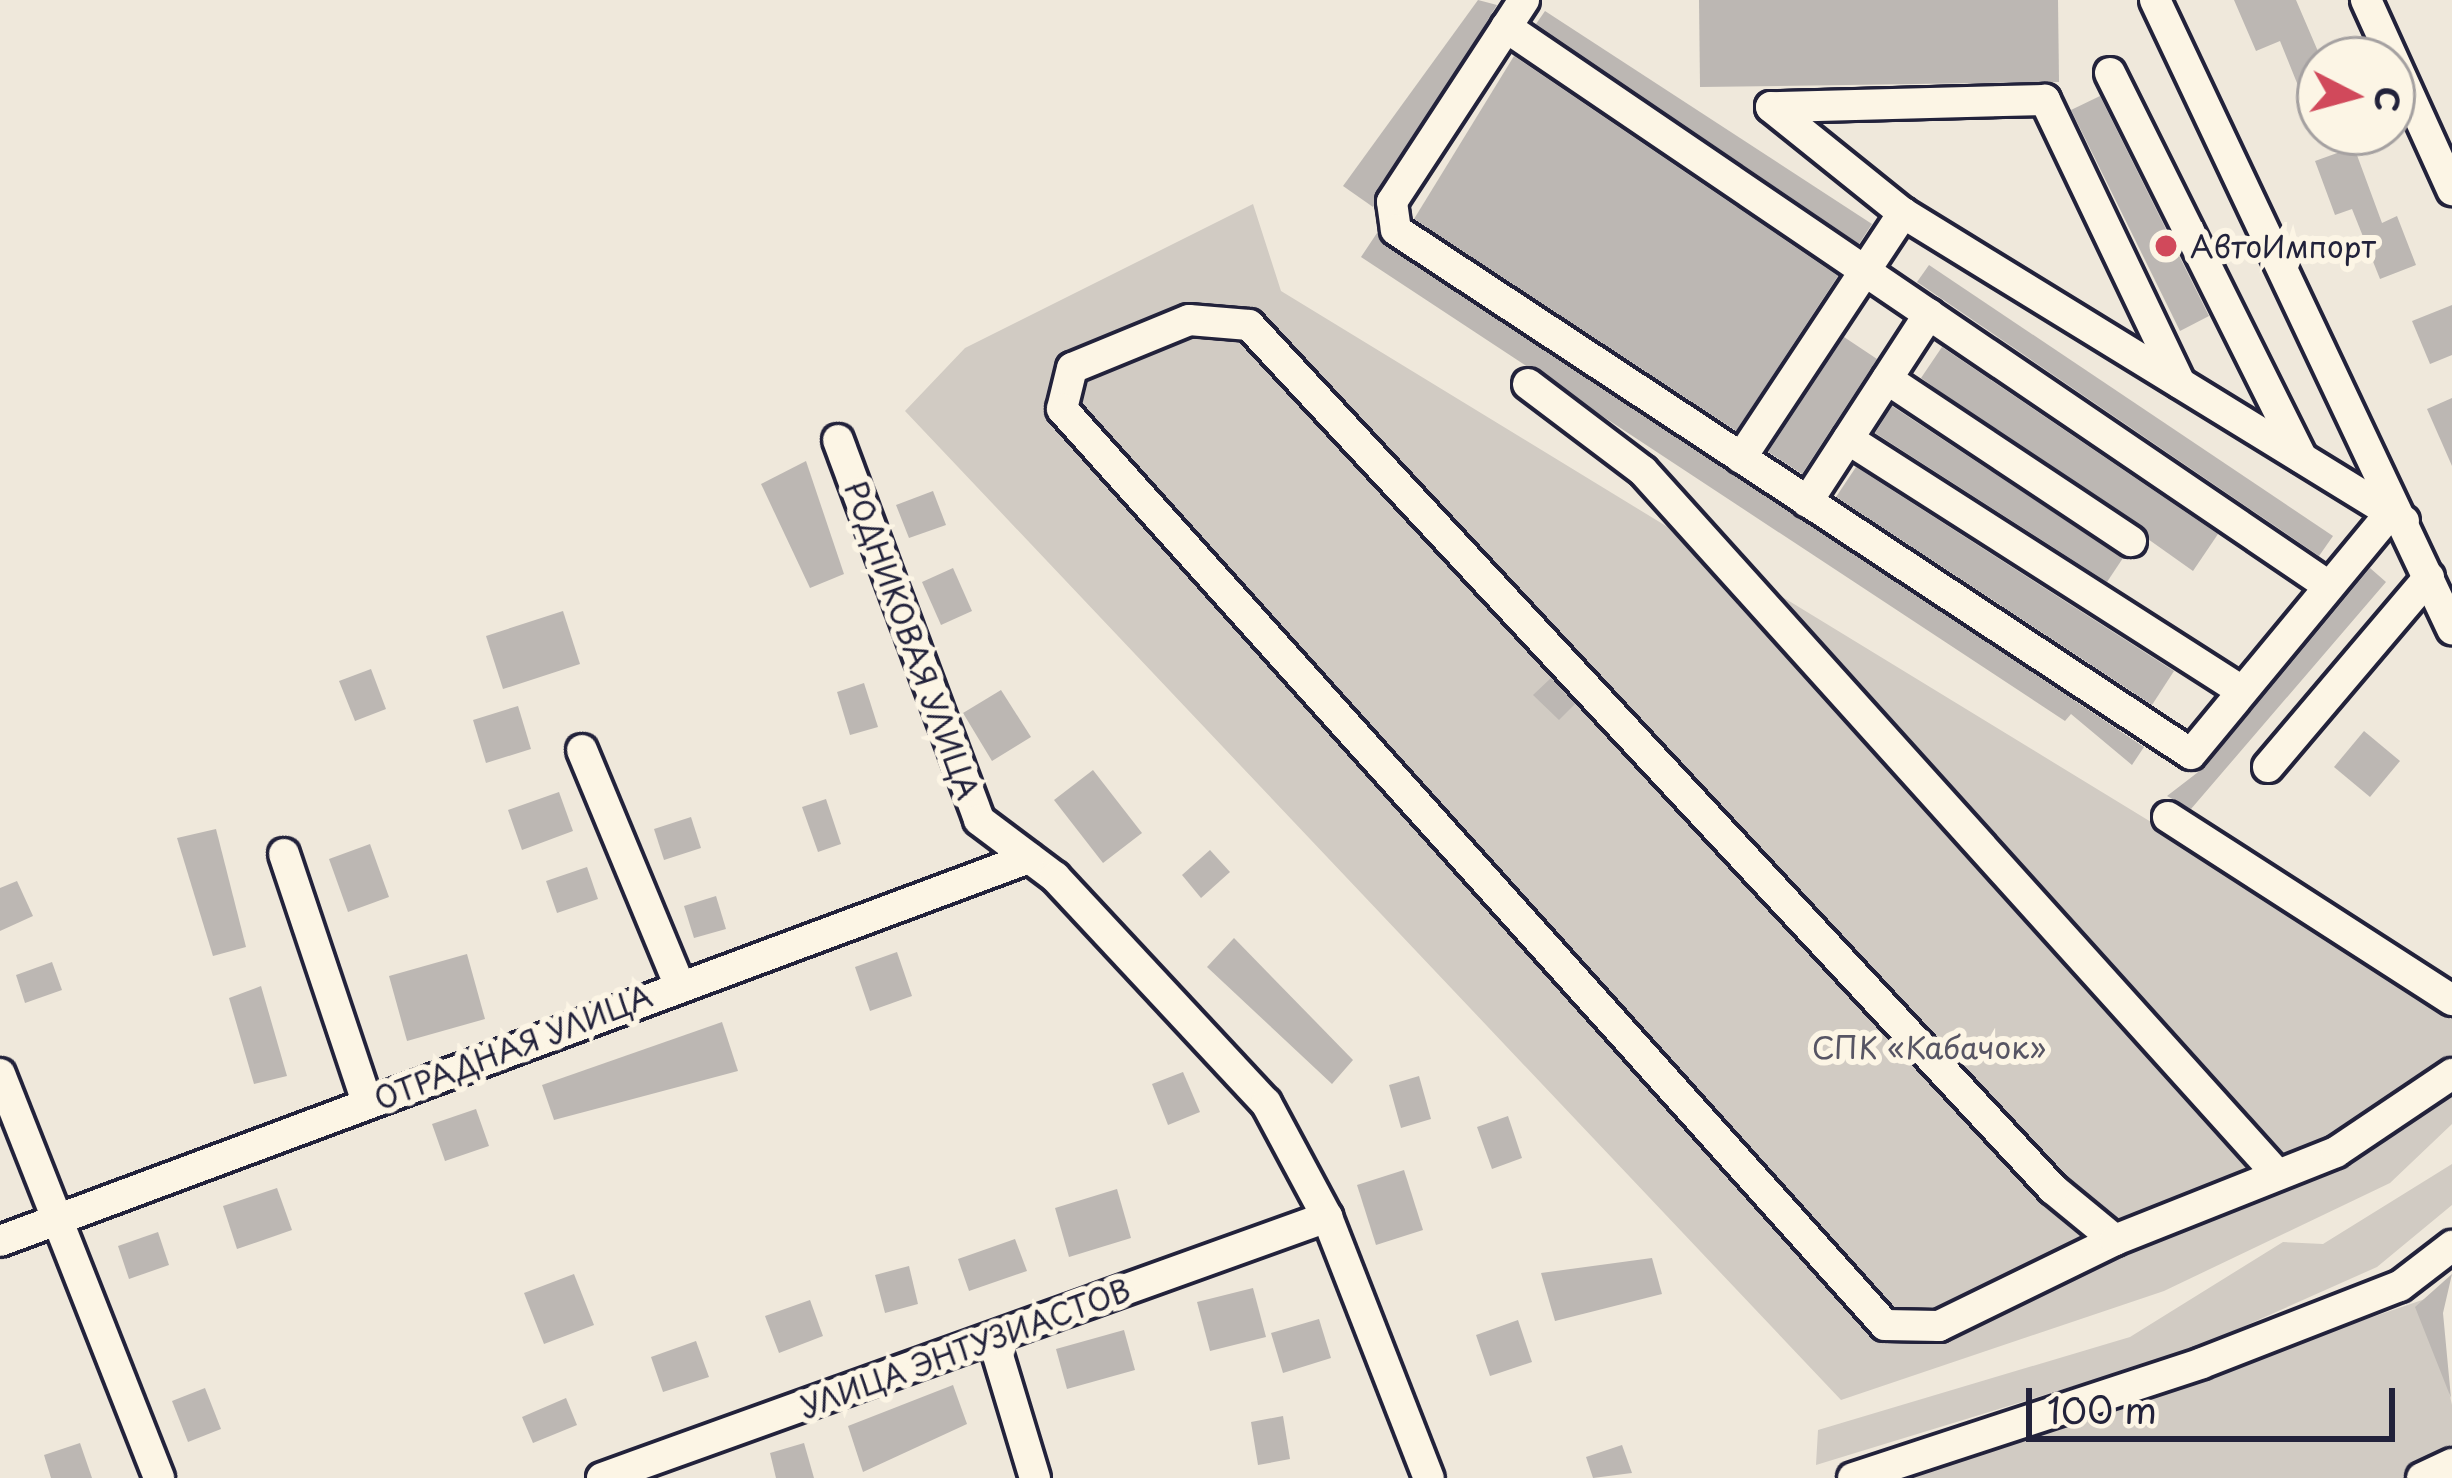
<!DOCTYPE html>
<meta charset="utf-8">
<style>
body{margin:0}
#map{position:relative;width:2452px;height:1478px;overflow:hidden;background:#efe8db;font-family:"Playpen Sans",sans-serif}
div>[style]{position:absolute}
.green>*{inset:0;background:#d1cbc3}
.building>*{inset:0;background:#bcb7b3}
.roads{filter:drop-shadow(3px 0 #22223b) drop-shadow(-3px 0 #22223b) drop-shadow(0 3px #22223b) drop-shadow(0 -3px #22223b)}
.minor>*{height:30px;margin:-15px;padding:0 15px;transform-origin:15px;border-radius:15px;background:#fcf5e5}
.dots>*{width:33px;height:33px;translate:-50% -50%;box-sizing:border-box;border:6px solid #fcf5e5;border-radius:50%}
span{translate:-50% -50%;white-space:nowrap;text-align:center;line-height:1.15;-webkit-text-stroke:12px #fcf5e5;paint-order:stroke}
.poi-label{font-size:30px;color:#22223b}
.left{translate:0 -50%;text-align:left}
.street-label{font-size:30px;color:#22223b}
.park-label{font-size:30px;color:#575564}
.north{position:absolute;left:2296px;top:36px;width:120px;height:120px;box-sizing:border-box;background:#fcf5e5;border:3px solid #a5a1a1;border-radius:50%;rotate:96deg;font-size:33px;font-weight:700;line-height:48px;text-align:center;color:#22223b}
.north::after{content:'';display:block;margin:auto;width:42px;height:54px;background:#d1495b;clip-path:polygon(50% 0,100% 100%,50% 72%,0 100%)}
.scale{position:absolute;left:2026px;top:1388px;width:369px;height:54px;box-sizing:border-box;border:6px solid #22223b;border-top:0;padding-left:15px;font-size:36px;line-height:42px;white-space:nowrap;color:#22223b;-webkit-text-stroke:9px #fcf5e5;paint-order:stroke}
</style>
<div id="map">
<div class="green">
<i style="clip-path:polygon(1253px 204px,1281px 291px,2174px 836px,2452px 992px,2452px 1124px,2390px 1183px,2164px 1291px,1841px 1400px,905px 411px,965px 348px)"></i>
<i style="clip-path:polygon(2452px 1164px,2452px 1205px,2377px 1267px,2191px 1350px,1816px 1465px,1818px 1430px,2130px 1337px,2283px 1242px,2323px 1244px)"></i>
<i style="clip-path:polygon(2428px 1298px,2452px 1405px,2452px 1478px,1900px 1478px)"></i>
</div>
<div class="building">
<i style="clip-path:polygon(1478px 0,1497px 5px,1373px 207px,1343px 186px)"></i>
<i style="clip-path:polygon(1699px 0,2058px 0,2059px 82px,1700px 87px)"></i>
<i style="clip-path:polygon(2234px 0,2296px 0,2320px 56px,2320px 140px,2280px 41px,2256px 51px)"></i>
<i style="clip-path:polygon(1545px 11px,1872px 224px,1859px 244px,1536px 24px)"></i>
<i style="clip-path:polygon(1514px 56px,1838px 276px,1736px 431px,1414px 219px)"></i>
<i style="clip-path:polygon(2100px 96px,2209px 316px,2180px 331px,2071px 110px)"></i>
<i style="clip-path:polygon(2354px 147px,2382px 223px,2397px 216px,2416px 265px,2380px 279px,2352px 209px,2335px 215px,2315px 161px)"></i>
<i style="clip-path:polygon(1377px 233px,2144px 747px,2132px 765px,2071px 714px,2065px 721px,1361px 257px)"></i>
<i style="clip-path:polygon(1929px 265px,2333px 536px,2319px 556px,1917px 282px)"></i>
<i style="clip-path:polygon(2452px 305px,2452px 355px,2430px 364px,2412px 321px)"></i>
<i style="clip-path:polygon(1844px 337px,1877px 359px,1802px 474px,1768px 452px)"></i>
<i style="clip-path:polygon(1942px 347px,2218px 534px,2193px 571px,1921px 378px)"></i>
<i style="clip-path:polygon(2452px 398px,2452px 466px,2427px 409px)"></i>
<i style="clip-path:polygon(1892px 406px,2123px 558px,2107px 582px,1875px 433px)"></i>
<i style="clip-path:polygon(806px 461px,844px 574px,810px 588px,761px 484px)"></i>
<i style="clip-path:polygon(1856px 467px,2174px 671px,2152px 705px,1836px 497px)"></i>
<i style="clip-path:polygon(933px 491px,946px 525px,909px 538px,896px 505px)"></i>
<i style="clip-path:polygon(953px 568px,972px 611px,941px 625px,922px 582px)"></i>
<i style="clip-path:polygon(2370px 568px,2386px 582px,2191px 809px,2167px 796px,2206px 766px)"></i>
<i style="clip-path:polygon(563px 611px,580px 664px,503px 689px,486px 636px)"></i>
<i style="clip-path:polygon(371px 669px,386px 709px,355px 721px,339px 681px)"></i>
<i style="clip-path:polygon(1551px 678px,1575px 704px,1559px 720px,1533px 695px)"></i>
<i style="clip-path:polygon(864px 683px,878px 727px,850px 735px,837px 692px)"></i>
<i style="clip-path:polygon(1001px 690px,1031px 737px,992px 761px,963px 713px)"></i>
<i style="clip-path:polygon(518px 706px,531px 749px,486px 763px,473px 720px)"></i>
<i style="clip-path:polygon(2364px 731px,2400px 761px,2370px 797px,2334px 767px)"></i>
<i style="clip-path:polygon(1093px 770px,1142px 833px,1103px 863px,1054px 800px)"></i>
<i style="clip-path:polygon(559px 792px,573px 831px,522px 850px,508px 810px)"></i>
<i style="clip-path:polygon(826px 799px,841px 844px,818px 852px,802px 807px)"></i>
<i style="clip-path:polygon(691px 817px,701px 848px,664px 860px,654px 829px)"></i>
<i style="clip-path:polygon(216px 829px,246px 947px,213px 956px,177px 838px)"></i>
<i style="clip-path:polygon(370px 844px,389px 897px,348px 912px,329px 859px)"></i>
<i style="clip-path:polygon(1210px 850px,1230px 872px,1201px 898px,1182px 875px)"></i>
<i style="clip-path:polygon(587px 867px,598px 899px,557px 913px,546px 881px)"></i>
<i style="clip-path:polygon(17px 881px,33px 916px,0 931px,0 888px)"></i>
<i style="clip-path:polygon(716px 896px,726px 929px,694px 938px,684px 906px)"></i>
<i style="clip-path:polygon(1234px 938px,1353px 1060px,1332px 1084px,1207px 967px)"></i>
<i style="clip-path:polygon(897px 952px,912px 996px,870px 1011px,855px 967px)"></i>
<i style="clip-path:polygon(467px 954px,485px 1019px,407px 1041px,389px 976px)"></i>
<i style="clip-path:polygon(52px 962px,62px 990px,25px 1003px,16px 975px)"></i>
<i style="clip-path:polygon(261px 986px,287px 1076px,254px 1084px,229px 998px)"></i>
<i style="clip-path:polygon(722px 1022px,738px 1071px,554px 1120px,542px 1085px)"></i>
<i style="clip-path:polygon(1183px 1072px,1200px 1112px,1168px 1125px,1152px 1084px)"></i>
<i style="clip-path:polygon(1419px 1076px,1431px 1119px,1401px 1128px,1389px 1085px)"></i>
<i style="clip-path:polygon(476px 1109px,489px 1146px,445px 1161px,432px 1124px)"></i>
<i style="clip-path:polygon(1508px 1116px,1522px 1158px,1492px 1169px,1477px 1127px)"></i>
<i style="clip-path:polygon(1404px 1170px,1423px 1230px,1376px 1245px,1357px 1185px)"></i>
<i style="clip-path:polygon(277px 1188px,292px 1230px,237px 1249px,223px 1206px)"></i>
<i style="clip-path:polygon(1117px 1189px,1131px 1238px,1069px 1257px,1055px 1208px)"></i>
<i style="clip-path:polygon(158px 1232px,169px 1265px,129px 1279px,118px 1246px)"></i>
<i style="clip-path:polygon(1015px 1239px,1027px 1271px,969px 1291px,958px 1259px)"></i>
<i style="clip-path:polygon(1652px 1258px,1662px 1294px,1555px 1321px,1541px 1273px)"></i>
<i style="clip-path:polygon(909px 1266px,918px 1304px,885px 1313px,875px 1275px)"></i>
<i style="clip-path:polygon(574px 1274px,594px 1325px,544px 1344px,524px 1293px)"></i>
<i style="clip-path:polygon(2452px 1274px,2443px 1313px,2451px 1398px,2415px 1307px)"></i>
<i style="clip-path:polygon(1253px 1288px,1266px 1337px,1210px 1351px,1197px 1302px)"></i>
<i style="clip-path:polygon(810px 1300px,823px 1336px,779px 1353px,765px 1316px)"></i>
<i style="clip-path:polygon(1319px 1319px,1331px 1358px,1283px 1373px,1271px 1333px)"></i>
<i style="clip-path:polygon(1518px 1320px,1532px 1362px,1490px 1376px,1476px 1335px)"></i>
<i style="clip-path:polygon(1124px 1330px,1135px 1370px,1067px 1389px,1056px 1349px)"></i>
<i style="clip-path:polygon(696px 1341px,709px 1377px,663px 1392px,651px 1357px)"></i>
<i style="clip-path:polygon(953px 1385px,967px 1424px,863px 1472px,848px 1426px)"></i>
<i style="clip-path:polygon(205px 1388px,221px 1429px,188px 1442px,172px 1401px)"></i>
<i style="clip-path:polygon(566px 1398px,577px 1425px,533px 1443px,522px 1417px)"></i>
<i style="clip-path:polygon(1283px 1416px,1290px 1459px,1258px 1465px,1251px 1422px)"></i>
<i style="clip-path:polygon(80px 1443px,92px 1478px,51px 1478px,44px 1455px)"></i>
<i style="clip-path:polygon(804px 1443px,814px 1478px,776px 1478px,770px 1453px)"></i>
<i style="clip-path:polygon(1622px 1445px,1632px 1473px,1593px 1478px,1586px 1457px)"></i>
</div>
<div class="roads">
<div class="minor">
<i style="left:1524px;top:0;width:241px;rotate:123.2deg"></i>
<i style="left:1392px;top:202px;width:28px;rotate:82deg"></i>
<i style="left:1396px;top:230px;width:952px;rotate:33.39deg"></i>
<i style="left:2191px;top:754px;width:314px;rotate:-50.4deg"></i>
<i style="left:2155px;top:0;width:696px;rotate:64.72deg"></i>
<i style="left:2366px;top:0;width:209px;rotate:65.6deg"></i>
<i style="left:1506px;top:27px;width:989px;rotate:34.2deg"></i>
<i style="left:2110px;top:73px;width:430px;rotate:63.5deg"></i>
<i style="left:1887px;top:379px;width:293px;rotate:33.6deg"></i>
<i style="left:2180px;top:383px;width:314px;rotate:-115.5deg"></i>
<i style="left:2045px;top:100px;width:274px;rotate:178.5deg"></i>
<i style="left:1771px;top:107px;width:169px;rotate:38.8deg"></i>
<i style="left:1903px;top:213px;width:588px;rotate:31.58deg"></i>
<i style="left:1528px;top:384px;width:144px;rotate:37.1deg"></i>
<i style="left:1643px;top:471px;width:947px;rotate:47.95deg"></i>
<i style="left:1848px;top:439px;width:465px;rotate:32.6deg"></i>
<i style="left:838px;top:440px;width:405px;rotate:69.6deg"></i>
<i style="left:979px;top:820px;width:95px;rotate:36.9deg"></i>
<i style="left:1055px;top:877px;width:309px;rotate:47deg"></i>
<i style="left:1266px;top:1103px;width:129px;rotate:61.8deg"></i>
<i style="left:1327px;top:1217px;width:280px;rotate:68.7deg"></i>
<i style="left:1741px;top:458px;width:294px;rotate:-56.5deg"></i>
<i style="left:1807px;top:502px;width:224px;rotate:-57deg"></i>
<i style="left:582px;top:750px;width:253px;rotate:67.5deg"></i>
<i style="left:2268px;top:767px;width:249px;rotate:-49.7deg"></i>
<i style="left:2168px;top:817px;width:338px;rotate:32.8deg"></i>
<i style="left:284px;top:854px;width:262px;rotate:71.5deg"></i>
<i style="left:0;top:1074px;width:434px;rotate:68.5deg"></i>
<i style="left:2115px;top:1240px;width:80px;rotate:-140.6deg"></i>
<i style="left:2053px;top:1189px;width:1180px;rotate:-132.94deg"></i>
<i style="left:1249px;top:325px;width:60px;rotate:-175.2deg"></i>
<i style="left:1189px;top:320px;width:126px;rotate:157.7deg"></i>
<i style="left:1072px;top:368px;width:42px;rotate:103.7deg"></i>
<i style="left:1062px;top:409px;width:1231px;rotate:48.06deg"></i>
<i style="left:1885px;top:1325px;width:54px;rotate:1.1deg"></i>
<i style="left:1939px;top:1326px;width:196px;rotate:-26deg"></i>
<i style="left:2115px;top:1240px;width:238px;rotate:-21.7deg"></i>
<i style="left:2336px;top:1152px;width:140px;rotate:-33.9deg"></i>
<i style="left:0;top:1241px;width:1098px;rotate:-20.42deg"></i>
<i style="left:993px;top:1339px;width:145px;rotate:73.2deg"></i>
<i style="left:602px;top:1478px;width:771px;rotate:-19.8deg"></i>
<i style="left:1853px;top:1478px;width:367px;rotate:-18.2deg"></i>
<i style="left:2202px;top:1363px;width:212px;rotate:-21.3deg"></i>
<i style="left:2400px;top:1286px;width:66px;rotate:-37.6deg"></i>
<i style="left:2422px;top:1478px;width:33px;rotate:-25deg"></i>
</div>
</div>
<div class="dots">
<i style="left:2166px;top:246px;background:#d1495b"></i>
</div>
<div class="poi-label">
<span class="left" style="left:2190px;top:246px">АвтоИмпорт</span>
</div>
<div class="street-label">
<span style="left:912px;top:640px;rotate:70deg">РОДНИКОВАЯ УЛИЦА</span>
<span style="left:513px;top:1047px;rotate:-21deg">ОТРАДНАЯ УЛИЦА</span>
<span style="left:965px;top:1348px;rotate:-20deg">УЛИЦА ЭНТУЗИАСТОВ</span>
</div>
<div class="park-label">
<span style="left:1929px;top:1047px">СПК «Кабачок»</span>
</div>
<div class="north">С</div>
<div class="scale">100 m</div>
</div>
